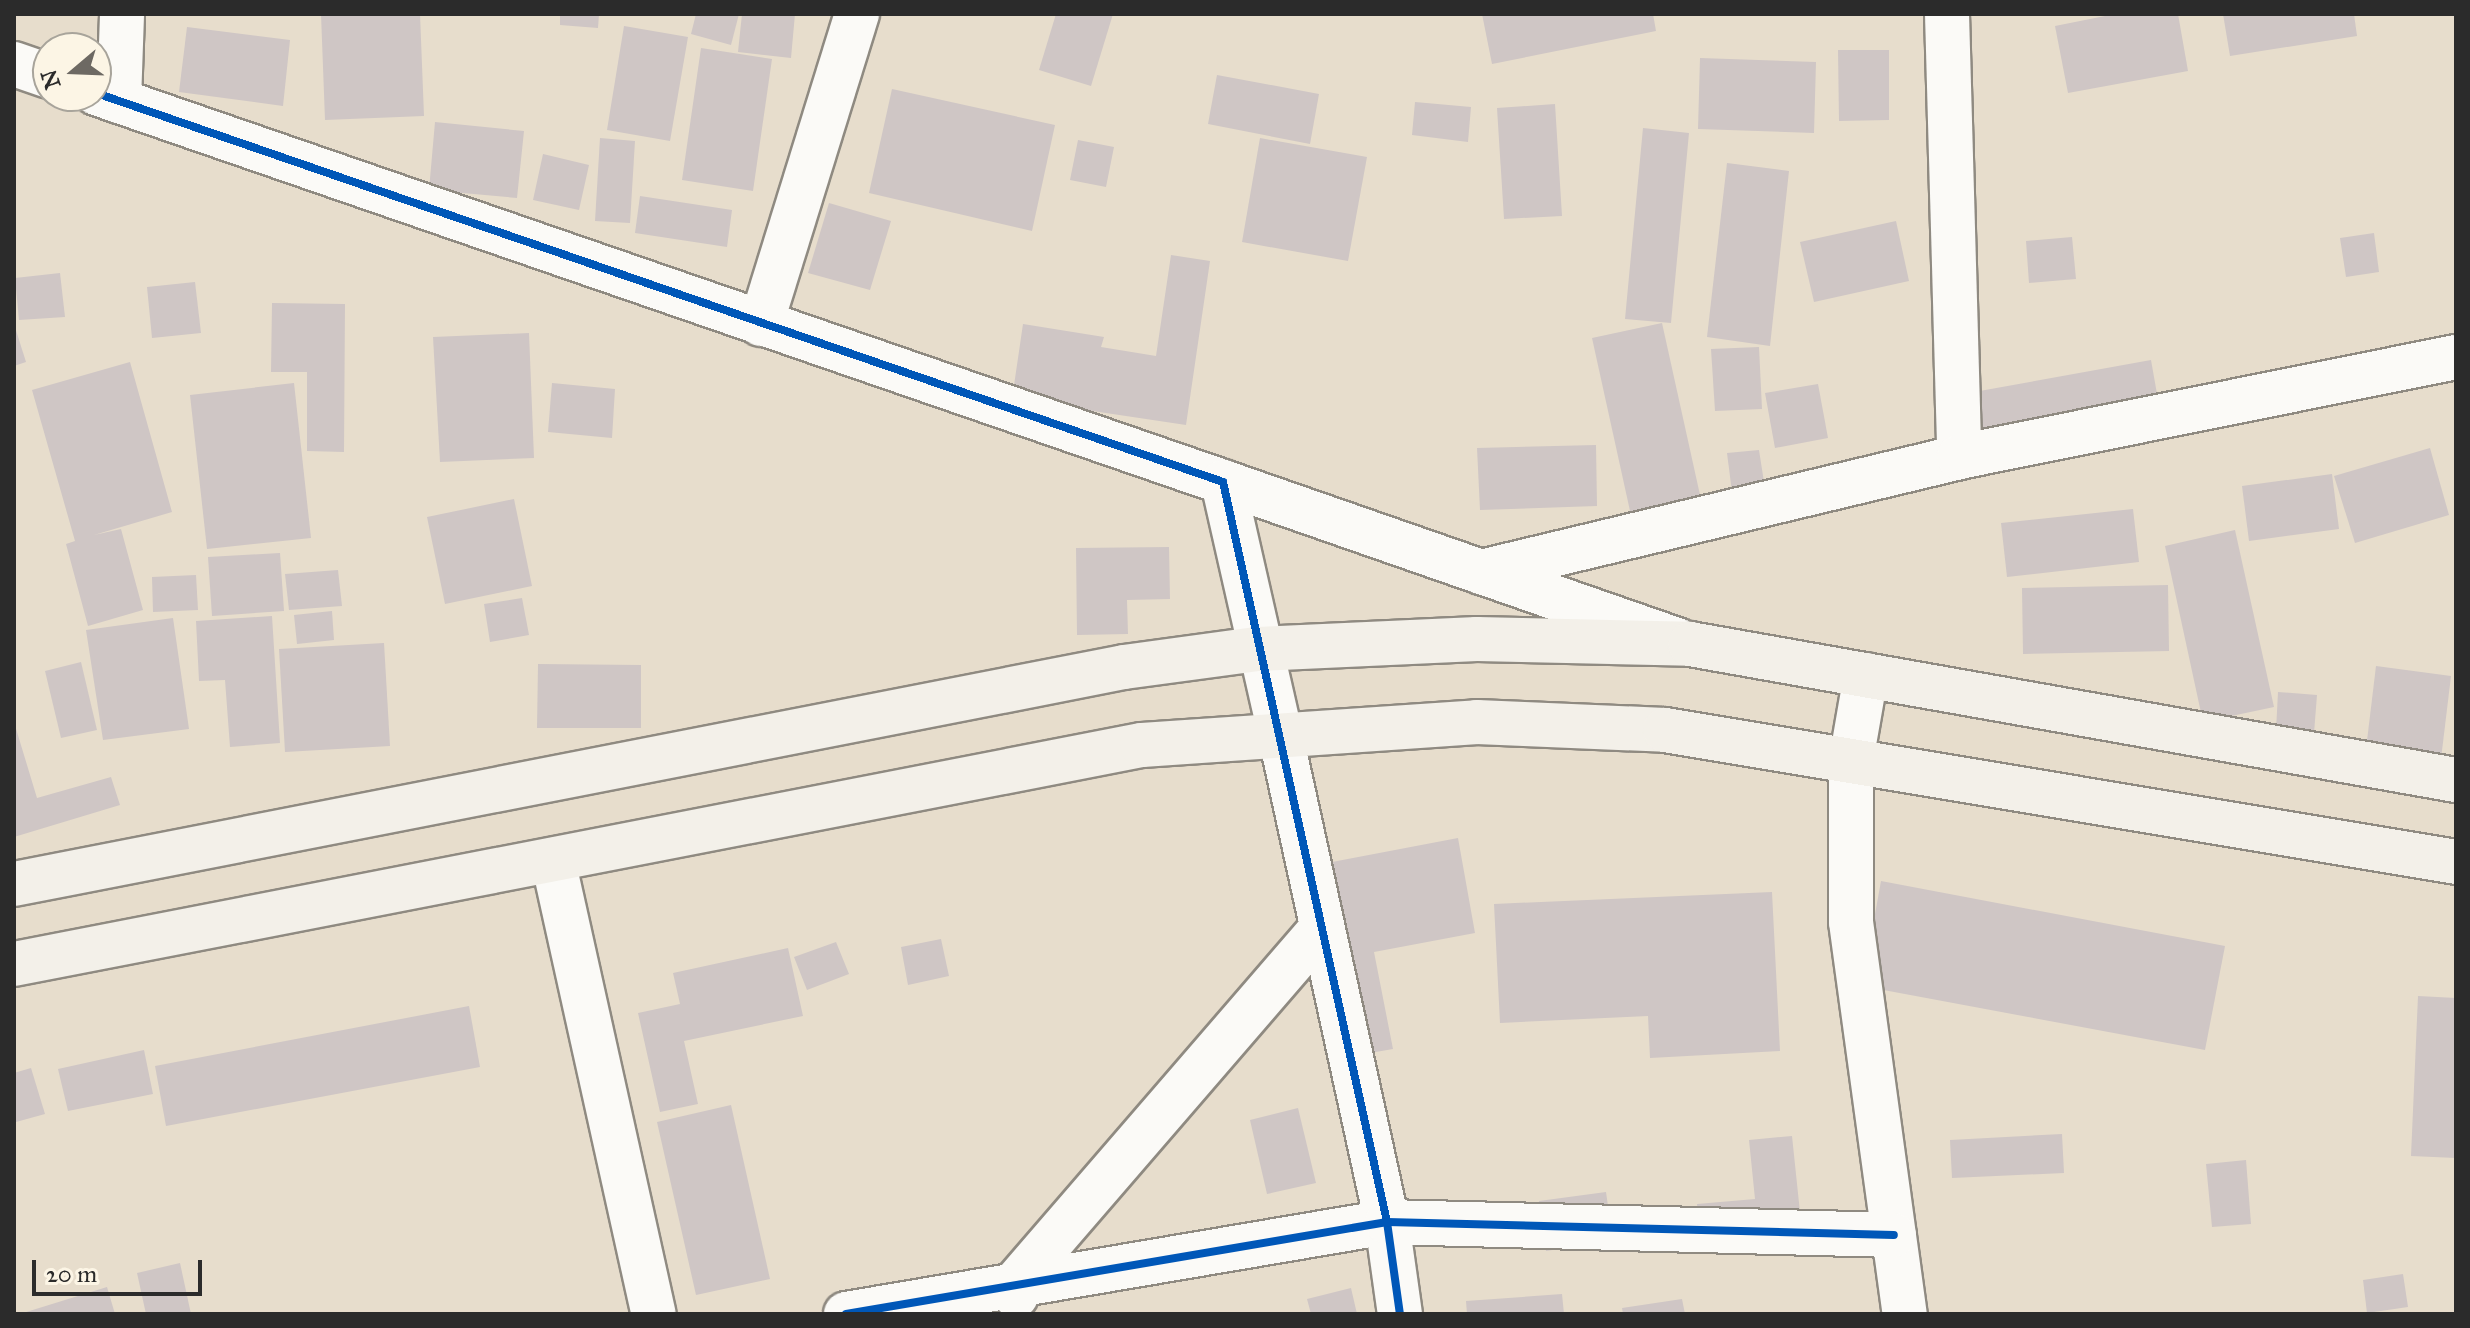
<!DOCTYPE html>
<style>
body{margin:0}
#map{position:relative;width:2470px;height:1328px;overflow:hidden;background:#e7ddcc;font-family:"IM FELL Great Primer",serif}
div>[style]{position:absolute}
.building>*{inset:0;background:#cfc6c5}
.roads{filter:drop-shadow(2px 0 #8f8a81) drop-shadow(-2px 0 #8f8a81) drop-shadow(0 2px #8f8a81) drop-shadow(0 -2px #8f8a81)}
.minor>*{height:44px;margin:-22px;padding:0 22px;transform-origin:22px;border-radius:22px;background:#fbfaf7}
.tertiary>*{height:44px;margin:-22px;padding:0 22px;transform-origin:22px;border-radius:22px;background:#fbfaf7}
.secondary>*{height:44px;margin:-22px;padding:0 22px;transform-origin:22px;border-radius:22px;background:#f3f0e9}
.cycleway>*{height:8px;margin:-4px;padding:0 4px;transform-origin:4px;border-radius:4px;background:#0057b8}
span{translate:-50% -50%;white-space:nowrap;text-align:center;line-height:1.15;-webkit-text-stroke:6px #fcf5e5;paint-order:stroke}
.frame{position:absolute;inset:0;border:16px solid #2b2b2b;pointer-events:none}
.north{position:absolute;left:32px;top:32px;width:80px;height:80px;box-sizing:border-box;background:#fcf5e5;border:2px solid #a8a49b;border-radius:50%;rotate:251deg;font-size:22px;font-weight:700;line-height:32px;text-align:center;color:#2b2b2b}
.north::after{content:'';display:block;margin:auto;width:28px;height:36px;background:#6d6963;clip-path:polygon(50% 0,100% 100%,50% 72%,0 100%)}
.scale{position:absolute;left:32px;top:1260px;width:170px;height:36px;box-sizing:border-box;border:4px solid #2b2b2b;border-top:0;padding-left:10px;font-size:24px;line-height:28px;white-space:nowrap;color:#2b2b2b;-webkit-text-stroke:6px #fcf5e5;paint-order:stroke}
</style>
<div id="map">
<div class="building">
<i style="clip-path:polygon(321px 14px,420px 14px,424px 116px,325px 120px)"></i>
<i style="clip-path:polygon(560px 14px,599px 14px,598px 28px,560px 25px)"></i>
<i style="clip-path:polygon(696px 14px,739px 14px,731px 45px,691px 34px)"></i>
<i style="clip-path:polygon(742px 14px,795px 14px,791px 58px,738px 52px)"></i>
<i style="clip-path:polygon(1056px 14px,1113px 14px,1091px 86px,1039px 70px)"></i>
<i style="clip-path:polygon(1482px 14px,1653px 14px,1656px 31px,1492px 64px)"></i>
<i style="clip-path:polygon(2115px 14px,2178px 14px,2188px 71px,2068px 93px,2055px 26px)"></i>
<i style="clip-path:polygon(2223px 14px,2354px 14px,2357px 36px,2230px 56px)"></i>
<i style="clip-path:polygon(624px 26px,688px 37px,670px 141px,607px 130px)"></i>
<i style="clip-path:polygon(187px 27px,290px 40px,283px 106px,179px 92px)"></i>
<i style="clip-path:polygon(701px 48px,772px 59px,753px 191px,682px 180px)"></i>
<i style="clip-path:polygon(1838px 50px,1889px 50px,1889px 120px,1839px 121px)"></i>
<i style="clip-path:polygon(1700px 58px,1816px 62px,1814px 133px,1698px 129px)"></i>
<i style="clip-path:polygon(1217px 75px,1319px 94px,1310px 144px,1208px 124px)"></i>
<i style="clip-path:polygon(892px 89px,1055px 125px,1032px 231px,869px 193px)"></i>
<i style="clip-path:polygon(1415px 102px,1471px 107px,1468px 142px,1412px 135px)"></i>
<i style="clip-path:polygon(1555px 104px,1562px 216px,1504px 219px,1497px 108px)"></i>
<i style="clip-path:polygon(435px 122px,524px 131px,517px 198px,429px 190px)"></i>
<i style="clip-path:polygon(1643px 128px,1689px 133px,1671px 323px,1625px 319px)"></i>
<i style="clip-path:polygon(600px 138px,635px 141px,630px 223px,595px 221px)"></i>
<i style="clip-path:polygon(1260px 138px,1367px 157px,1348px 261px,1242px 242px)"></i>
<i style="clip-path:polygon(1078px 140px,1114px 147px,1106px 187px,1070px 180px)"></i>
<i style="clip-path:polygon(543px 154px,589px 165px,579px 210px,533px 200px)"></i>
<i style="clip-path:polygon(1727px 163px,1789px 171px,1770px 346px,1707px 337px)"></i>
<i style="clip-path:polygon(640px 196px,732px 210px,727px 247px,635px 233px)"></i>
<i style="clip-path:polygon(829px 203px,891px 221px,870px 290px,808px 273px)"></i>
<i style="clip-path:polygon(1896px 221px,1909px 281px,1814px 302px,1800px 242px)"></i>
<i style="clip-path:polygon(2374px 233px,2379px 272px,2346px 277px,2340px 238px)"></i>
<i style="clip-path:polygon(2072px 237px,2076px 279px,2029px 283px,2026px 241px)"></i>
<i style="clip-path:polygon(1171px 255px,1210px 261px,1186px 425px,1012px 399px,1023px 324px,1104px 337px,1101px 347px,1156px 356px)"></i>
<i style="clip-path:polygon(60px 273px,65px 317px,19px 320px,15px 278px)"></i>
<i style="clip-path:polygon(195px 282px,201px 333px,152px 338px,147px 287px)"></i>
<i style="clip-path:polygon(272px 303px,345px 304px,344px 452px,307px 451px,307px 372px,271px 372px)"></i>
<i style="clip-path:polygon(1662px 323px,1702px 504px,1632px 520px,1592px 338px)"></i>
<i style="clip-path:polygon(14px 324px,26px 362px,14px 366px)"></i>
<i style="clip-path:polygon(529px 333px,534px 458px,440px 462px,433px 337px)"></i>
<i style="clip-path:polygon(1759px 347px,1762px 409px,1715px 411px,1711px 349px)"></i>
<i style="clip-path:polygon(2151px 360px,2160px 411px,1972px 444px,1963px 394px)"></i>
<i style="clip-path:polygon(130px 362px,172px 512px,94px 535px,121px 529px,143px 610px,88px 626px,66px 544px,75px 541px,32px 390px)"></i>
<i style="clip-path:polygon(294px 383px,311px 538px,207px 549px,190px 395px)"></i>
<i style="clip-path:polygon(552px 383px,615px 389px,612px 438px,548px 432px)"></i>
<i style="clip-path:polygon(1818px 384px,1828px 438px,1775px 448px,1765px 393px)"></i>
<i style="clip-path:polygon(1596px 445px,1597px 506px,1480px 510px,1477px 448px)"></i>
<i style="clip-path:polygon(2430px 448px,2449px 515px,2355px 543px,2334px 476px)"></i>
<i style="clip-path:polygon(1759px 450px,1766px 495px,1733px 500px,1727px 453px)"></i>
<i style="clip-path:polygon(2332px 474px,2339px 529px,2249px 541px,2242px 486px)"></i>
<i style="clip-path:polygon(514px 499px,532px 586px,445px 604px,427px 517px)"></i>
<i style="clip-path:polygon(2133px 509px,2139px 562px,2007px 577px,2001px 523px)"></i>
<i style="clip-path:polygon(2235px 530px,2274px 707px,2203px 722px,2165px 546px)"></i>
<i style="clip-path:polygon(1169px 547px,1170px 599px,1127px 600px,1128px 634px,1077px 635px,1076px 548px)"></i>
<i style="clip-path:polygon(280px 553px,284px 611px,212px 616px,208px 557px)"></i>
<i style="clip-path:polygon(338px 570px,342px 606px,289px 610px,285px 574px)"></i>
<i style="clip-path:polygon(196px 575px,198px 610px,153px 612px,152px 577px)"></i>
<i style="clip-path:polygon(2168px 585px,2169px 651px,2023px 654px,2022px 588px)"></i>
<i style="clip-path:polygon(522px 598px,529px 635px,490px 642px,484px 604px)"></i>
<i style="clip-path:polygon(332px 611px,334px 640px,297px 644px,294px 615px)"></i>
<i style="clip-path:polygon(272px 616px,280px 743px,230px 747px,225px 680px,199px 681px,196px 621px)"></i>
<i style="clip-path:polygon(173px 618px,189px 729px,103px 740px,86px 630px)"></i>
<i style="clip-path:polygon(384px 643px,390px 746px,285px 752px,279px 649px)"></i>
<i style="clip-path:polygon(81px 662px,97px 730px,61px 738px,45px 671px)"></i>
<i style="clip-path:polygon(538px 664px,641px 665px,641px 728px,537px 728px)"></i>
<i style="clip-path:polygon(2376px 666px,2451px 676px,2441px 759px,2366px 749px)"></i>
<i style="clip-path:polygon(2278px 692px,2317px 695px,2314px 733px,2276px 731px)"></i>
<i style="clip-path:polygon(14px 722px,37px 798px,111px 777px,120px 805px,14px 837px)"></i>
<i style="clip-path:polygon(1458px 838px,1475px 933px,1374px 952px,1393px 1049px,1347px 1057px,1311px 866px)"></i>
<i style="clip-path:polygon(1881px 881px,2225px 946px,2205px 1050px,1862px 986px)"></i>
<i style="clip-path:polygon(1772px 892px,1780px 1051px,1650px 1058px,1648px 1016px,1500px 1023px,1494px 904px)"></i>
<i style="clip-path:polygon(941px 939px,949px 976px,908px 985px,901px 947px)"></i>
<i style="clip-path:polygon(836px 942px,849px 974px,807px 990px,794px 957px)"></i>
<i style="clip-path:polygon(788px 948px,803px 1016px,684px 1041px,698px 1104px,660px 1112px,638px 1013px,680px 1004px,673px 973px)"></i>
<i style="clip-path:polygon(2418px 996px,2456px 998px,2456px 1158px,2411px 1156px)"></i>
<i style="clip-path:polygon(469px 1006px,480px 1067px,166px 1126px,155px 1066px)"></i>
<i style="clip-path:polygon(144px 1050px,153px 1094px,68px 1111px,58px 1069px)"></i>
<i style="clip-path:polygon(31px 1068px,45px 1114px,16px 1122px,14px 1073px)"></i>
<i style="clip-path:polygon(731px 1105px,770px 1279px,696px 1295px,657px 1122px)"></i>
<i style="clip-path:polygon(1298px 1108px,1316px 1183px,1267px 1194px,1250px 1120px)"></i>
<i style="clip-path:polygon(2062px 1134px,2064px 1173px,1952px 1178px,1950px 1140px)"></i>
<i style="clip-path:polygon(1792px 1136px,1803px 1241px,1702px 1251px,1697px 1204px,1755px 1199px,1749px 1140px)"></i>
<i style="clip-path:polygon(2246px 1160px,2251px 1224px,2212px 1227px,2206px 1164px)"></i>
<i style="clip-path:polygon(1606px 1192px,1613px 1241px,1546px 1251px,1539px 1201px)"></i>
<i style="clip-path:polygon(180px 1263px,191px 1314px,146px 1314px,137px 1273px)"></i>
<i style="clip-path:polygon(2403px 1274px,2408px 1307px,2367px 1313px,2363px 1280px)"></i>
<i style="clip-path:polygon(107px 1287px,115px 1314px,23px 1314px,23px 1313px)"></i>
<i style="clip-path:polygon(1351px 1288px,1357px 1314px,1311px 1314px,1307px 1299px)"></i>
<i style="clip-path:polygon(1562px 1294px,1564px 1314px,1467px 1314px,1466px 1301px)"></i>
<i style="clip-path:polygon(1682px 1299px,1685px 1314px,1623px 1314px,1622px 1308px)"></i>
</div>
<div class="roads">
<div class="minor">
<i style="left:1947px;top:14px;width:443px;rotate:88.4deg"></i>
<i style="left:119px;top:101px;width:87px;rotate:-88deg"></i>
<i style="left:761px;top:324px;width:325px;rotate:-72.8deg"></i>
<i style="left:1481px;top:572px;width:492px;rotate:-13.5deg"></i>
<i style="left:1959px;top:457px;width:507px;rotate:-11.38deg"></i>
<i style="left:1866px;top:675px;width:87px;rotate:99.9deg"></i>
<i style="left:1851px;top:761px;width:161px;rotate:90deg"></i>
<i style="left:1851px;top:922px;width:396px;rotate:82.2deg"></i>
<i style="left:1280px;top:733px;width:501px;rotate:77.66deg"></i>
<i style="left:1387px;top:1222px;width:93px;rotate:82deg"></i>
<i style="left:553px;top:860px;width:465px;rotate:77.5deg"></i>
<i style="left:1016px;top:1296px;width:10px;rotate:-107deg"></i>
<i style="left:1013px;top:1286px;width:473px;rotate:-49.2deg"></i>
<i style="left:846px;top:1314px;width:549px;rotate:-9.65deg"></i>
<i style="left:1387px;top:1222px;width:507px;rotate:1.47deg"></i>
</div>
<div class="tertiary">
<i style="left:14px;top:64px;width:36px;rotate:19deg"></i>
<i style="left:96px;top:93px;width:1192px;rotate:19.04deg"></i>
<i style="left:1223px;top:482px;width:257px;rotate:77.2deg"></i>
<i style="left:1223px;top:482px;width:481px;rotate:19.2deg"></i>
</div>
<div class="secondary">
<i style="left:14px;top:884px;width:1131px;rotate:-11.06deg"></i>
<i style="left:1124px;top:667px;width:135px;rotate:-7.7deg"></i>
<i style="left:1258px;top:649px;width:219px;rotate:-2.6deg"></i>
<i style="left:1477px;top:639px;width:213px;rotate:1.3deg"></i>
<i style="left:1690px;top:644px;width:778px;rotate:10.07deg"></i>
<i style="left:14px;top:964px;width:1149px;rotate:-10.99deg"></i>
<i style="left:1142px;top:745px;width:336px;rotate:-3.9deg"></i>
<i style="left:1477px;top:722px;width:188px;rotate:2.4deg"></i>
<i style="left:1665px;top:730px;width:802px;rotate:9.47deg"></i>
</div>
</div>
<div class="cycleway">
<i style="left:96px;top:93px;width:1192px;rotate:19.04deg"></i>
<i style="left:1223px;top:482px;width:758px;rotate:77.5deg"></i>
<i style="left:1387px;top:1222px;width:93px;rotate:82deg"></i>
<i style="left:846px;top:1314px;width:549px;rotate:-9.65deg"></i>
<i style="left:1387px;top:1222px;width:507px;rotate:1.47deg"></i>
</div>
<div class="frame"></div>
<div class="north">N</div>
<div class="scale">20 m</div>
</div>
